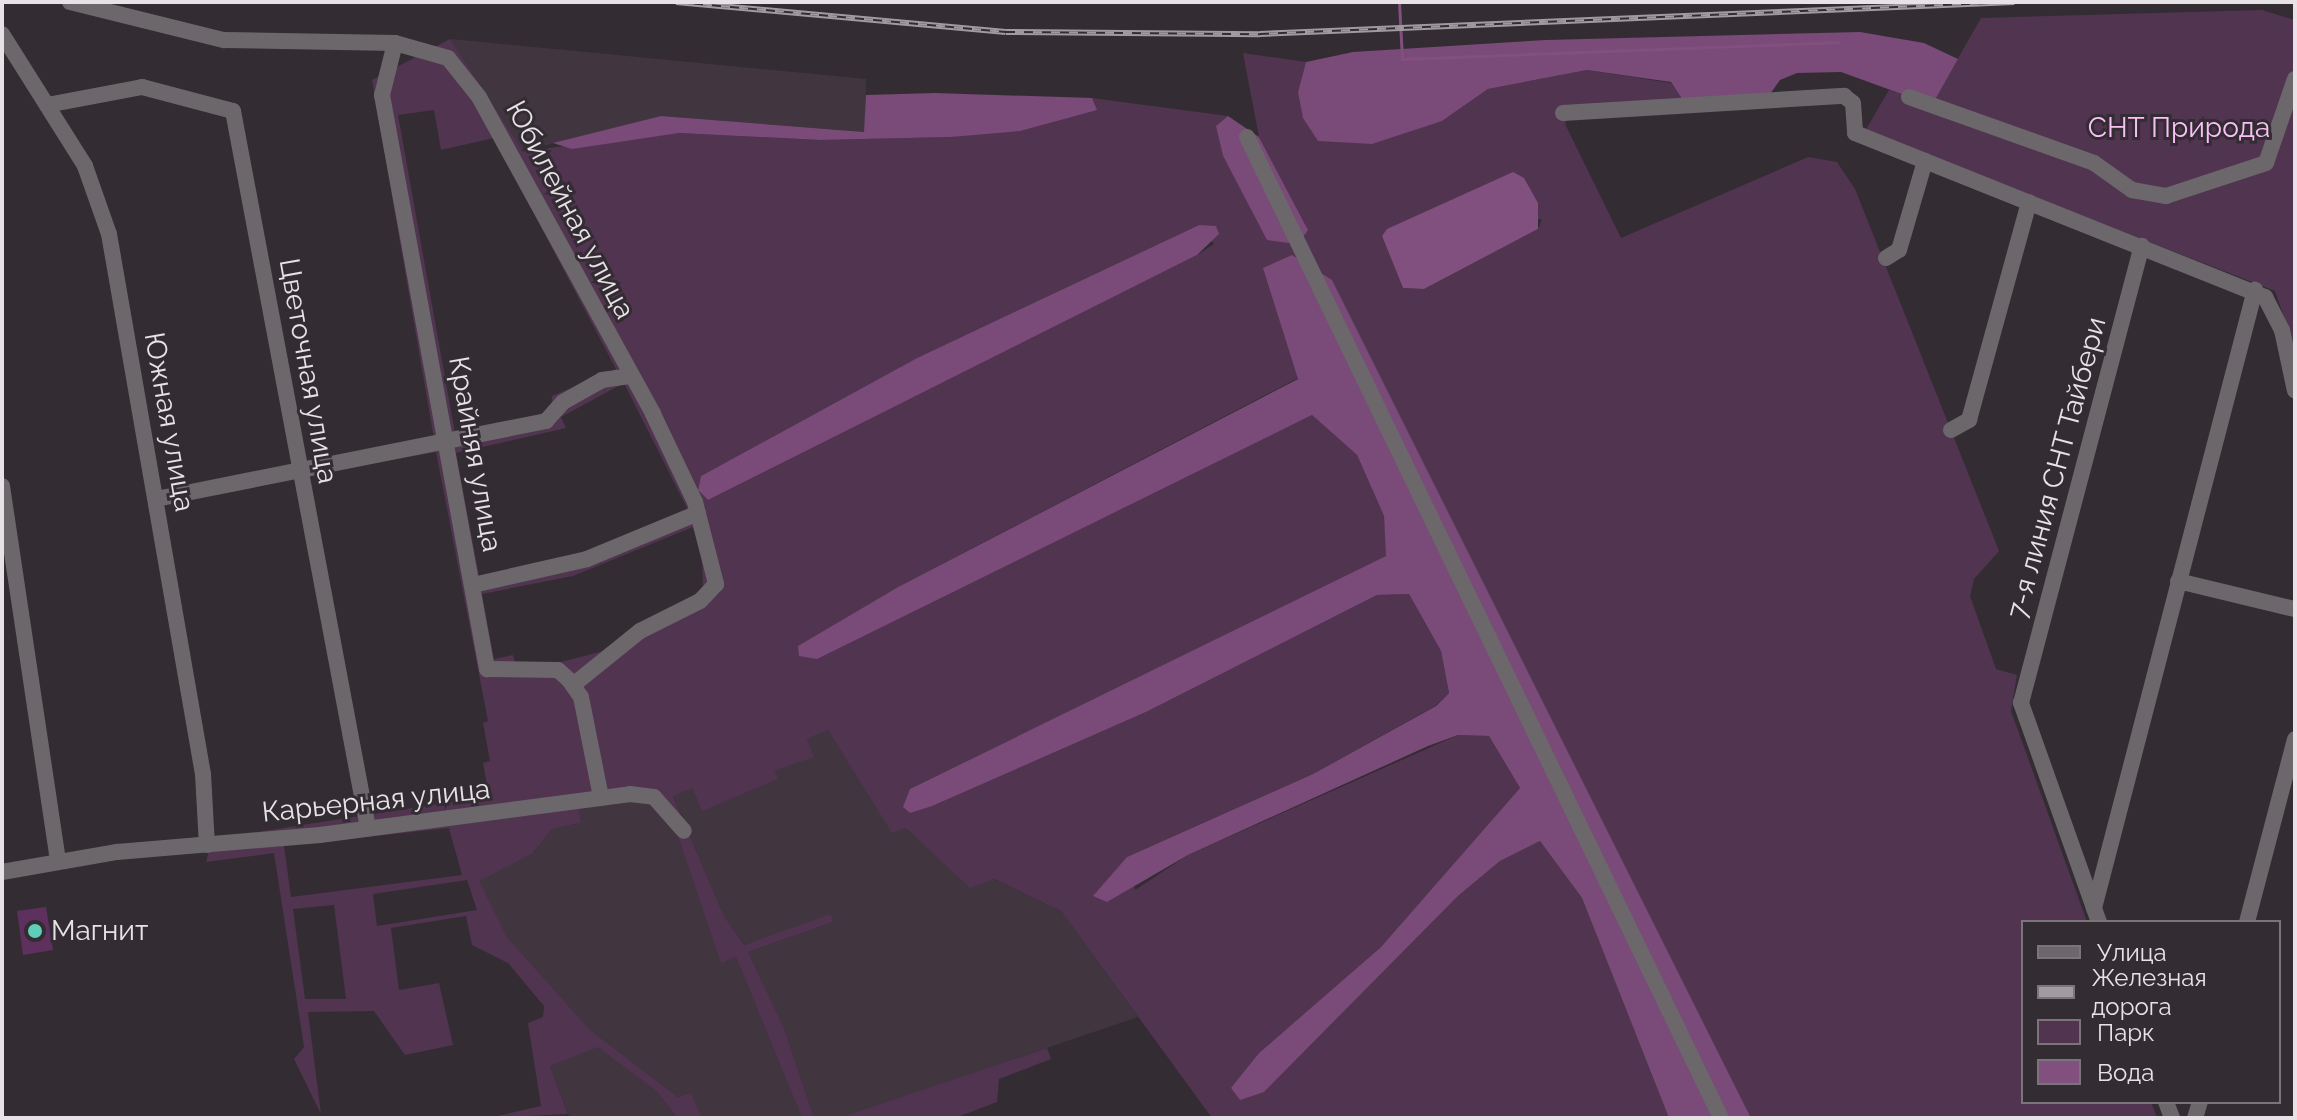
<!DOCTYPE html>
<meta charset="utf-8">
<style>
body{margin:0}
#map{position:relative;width:2297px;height:1120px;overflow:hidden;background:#332c33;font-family:Raleway,sans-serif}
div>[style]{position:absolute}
.built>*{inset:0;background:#413640}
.green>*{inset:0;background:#513450}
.forest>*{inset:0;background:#7a4a78}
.water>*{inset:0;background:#81507f}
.stream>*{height:3px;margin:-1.5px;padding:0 1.5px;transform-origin:1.5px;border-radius:1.5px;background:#81507f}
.building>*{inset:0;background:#5e305d}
.minor>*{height:16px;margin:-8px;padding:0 8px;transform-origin:8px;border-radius:8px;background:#6b676b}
.rail>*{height:6px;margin-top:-3px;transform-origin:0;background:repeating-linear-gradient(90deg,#332c33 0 9px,#a09ba0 0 18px);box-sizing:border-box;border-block:2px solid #a09ba0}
.dots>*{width:22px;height:22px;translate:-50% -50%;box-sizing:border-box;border:4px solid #332c33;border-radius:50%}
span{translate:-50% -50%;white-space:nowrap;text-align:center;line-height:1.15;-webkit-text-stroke:6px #332c33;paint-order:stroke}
.park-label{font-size:28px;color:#fabff7}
.street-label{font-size:28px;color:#e6e2e6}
.poi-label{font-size:28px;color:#e6e2e6}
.left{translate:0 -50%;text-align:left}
.frame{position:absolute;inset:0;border:4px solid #e6e2e6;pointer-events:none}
.legend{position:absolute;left:2021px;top:920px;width:260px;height:184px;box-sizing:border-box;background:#332c33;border:2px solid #7b757b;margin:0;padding:10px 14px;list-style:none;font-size:24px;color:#e6e2e6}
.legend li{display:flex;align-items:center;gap:16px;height:40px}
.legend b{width:40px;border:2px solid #7b757b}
</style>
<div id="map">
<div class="built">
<i style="clip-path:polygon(450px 39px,866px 79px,865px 132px,661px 116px,523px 151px)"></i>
<i style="clip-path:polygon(828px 730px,892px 832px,906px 828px,970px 887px,993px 879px,1061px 911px,1138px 1017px,840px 1118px,814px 1118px,784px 1028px,748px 952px,833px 922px,830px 915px,744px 945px,724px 916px,673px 795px,692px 788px,702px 810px,778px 779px,775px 770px,807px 739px)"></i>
<i style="clip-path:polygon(643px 798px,671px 816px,721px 962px,736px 957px,802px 1118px,702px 1118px,691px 1093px,678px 1097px,590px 1030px,507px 937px,478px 881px,532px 854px,552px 829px,581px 823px,579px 808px)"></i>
<i style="clip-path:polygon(598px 1046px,655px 1090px,678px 1118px,570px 1118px,550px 1066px)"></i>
</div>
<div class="green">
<i style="clip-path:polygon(2262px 10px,2295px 20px,2295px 350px,2275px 291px,1865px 131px,1889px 90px,1932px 104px,1981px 18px)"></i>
<i style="clip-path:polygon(evenodd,450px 39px,523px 151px,679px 133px,820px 140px,951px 137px,1096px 109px,1092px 98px,1228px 116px,1217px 126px,1223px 156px,1267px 239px,1308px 230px,1259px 137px,1243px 53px,1306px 62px,1298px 92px,1442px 121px,1488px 89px,1587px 70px,1671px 83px,1682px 99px,1571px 107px,1565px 124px,1621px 238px,1808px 157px,1837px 162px,1855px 189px,1999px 551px,1974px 579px,1970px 596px,1996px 669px,2017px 675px,2011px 711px,2087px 922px,2023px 922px,2023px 1102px,2151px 1102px,2157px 1118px,1751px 1118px,1332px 281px,1292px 256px,1279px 317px,1298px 378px,900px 586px,1096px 519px,1312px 415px,1357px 455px,1384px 516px,1387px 556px,910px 789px,1148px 711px,1377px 595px,1409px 594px,1441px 651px,1449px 693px,1435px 706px,1313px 774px,1127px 857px,1135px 890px,1188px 855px,1458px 735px,1489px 736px,1520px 788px,1381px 947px,1259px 1053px,1231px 1089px,1264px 1092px,1458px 896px,1500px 861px,1540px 841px,1582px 898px,1669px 1118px,1212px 1118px,1061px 911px,994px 879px,970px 888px,906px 828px,892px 833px,828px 730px,807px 739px,814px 757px,775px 770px,778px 779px,702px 811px,692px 788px,673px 796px,724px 916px,744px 945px,831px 914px,833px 922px,748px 952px,784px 1028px,814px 1118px,802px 1118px,736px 957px,721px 963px,671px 816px,643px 798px,579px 808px,581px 823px,552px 829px,532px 854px,479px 881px,507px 937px,590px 1030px,678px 1097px,691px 1093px,702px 1118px,678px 1118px,655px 1090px,598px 1047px,550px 1066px,568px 1114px,489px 1118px,541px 1106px,528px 1023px,543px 1017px,544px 1006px,508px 963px,472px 945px,466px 916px,391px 928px,399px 990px,439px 983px,453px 1045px,405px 1055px,374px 1011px,308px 1012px,321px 1114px,294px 1059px,304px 1047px,274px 853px,206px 862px,212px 839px,489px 796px,483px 763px,490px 761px,483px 723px,488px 721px,436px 452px,313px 474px,434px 439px,372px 80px,450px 39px,434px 110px,441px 150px,494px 138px,616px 369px,552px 396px,551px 413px,455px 433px,398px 115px,434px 110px,450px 39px,1542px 219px,1538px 229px,1424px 289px,1403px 288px,1382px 236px,1542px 219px,450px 39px,1199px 225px,1214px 244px,1197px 255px,708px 500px,698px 490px,701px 476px,917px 358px,1199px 225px,450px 39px,624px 383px,690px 514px,568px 565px,480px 581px,456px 453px,566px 428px,561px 417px,624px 383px,450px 39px,693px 527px,702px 549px,703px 593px,600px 652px,518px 673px,513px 655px,494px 659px,482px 594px,573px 576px,693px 527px,450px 39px,449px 828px,462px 875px,291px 897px,284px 846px,449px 828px,450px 39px,467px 880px,477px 910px,377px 926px,373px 894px,467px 880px,450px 39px,334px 905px,346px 999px,305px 999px,293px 909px,334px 905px)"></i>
<i style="clip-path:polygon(1047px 1048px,1051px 1059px,999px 1079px,997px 1102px,955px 1118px,839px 1118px)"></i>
</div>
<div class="forest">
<i style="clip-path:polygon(1860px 32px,1924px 43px,1958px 59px,1932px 105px,1841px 72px,1797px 73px,1780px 80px,1770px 94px,1682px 99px,1671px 82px,1587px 70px,1488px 89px,1442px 121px,1372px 144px,1318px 141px,1303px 118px,1298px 92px,1306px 62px,1353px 52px,1546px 40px)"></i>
<i style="clip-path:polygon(935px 93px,1092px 98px,1097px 110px,1020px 131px,951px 137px,820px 140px,679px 133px,572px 149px,553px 143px,661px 116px,864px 132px,866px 95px)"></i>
<i style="clip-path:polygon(1228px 116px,1259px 137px,1308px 230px,1303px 237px,1289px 243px,1267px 240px,1223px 156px,1216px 126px)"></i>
<i style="clip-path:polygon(1199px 225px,1216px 226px,1219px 234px,1197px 255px,708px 500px,698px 490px,701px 476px,917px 358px)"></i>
<i style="clip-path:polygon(1292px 255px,1332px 280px,1751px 1118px,1669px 1118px,1582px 898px,1540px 841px,1500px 861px,1458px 896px,1264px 1092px,1240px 1100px,1231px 1088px,1259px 1053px,1381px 947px,1520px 788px,1489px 736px,1458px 735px,1428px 746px,1188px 855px,1107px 902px,1093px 896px,1127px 857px,1313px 774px,1436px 706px,1449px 693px,1441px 651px,1409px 594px,1377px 595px,1148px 711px,932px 806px,910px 813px,903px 807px,910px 789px,1386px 556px,1384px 516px,1357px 455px,1312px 415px,817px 659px,799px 656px,798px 646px,900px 586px,1298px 379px,1263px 268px)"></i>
</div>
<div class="water">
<i style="clip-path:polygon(1513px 172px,1524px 178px,1538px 203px,1538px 229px,1424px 289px,1403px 288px,1382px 236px,1387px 229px)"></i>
</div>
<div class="stream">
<i style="left:1399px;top:2px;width:57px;rotate:87deg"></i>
<i style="left:1402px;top:59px;width:437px;rotate:-2.2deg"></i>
</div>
<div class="building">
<i style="clip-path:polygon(46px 907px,53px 950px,23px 955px,17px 911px)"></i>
</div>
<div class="minor">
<i style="left:70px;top:2px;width:159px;rotate:13.9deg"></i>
<i style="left:224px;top:40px;width:171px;rotate:1deg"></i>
<i style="left:395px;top:43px;width:55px;rotate:15.8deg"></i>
<i style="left:448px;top:58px;width:50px;rotate:51.5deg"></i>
<i style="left:479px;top:97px;width:362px;rotate:61.2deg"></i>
<i style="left:653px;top:414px;width:98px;rotate:64.5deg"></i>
<i style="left:695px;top:502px;width:85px;rotate:75.6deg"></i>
<i style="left:716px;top:584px;width:23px;rotate:133deg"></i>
<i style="left:700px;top:601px;width:67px;rotate:153.4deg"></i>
<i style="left:640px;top:631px;width:86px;rotate:141.1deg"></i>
<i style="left:2px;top:34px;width:156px;rotate:57.8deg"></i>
<i style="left:85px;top:166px;width:72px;rotate:70.6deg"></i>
<i style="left:109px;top:234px;width:548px;rotate:80.13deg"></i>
<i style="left:203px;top:774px;width:71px;rotate:86.8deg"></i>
<i style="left:395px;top:43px;width:54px;rotate:104deg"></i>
<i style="left:382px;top:95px;width:584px;rotate:79.63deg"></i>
<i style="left:487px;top:669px;width:71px;rotate:0.8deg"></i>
<i style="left:558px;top:670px;width:15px;rotate:42deg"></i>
<i style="left:569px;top:680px;width:21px;rotate:55deg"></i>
<i style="left:581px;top:697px;width:102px;rotate:78.7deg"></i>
<i style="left:1909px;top:97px;width:196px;rotate:19.6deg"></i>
<i style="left:2094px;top:163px;width:47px;rotate:35.4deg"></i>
<i style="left:2132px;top:190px;width:35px;rotate:10deg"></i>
<i style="left:2166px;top:196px;width:105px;rotate:-18.3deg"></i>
<i style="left:2266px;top:163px;width:89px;rotate:-71deg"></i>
<i style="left:47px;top:105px;width:97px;rotate:-10.7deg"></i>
<i style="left:142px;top:87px;width:94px;rotate:14.8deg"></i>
<i style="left:233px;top:111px;width:730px;rotate:79.34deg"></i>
<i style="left:1563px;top:113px;width:282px;rotate:-3.5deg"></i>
<i style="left:1844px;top:96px;width:11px;rotate:38deg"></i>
<i style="left:1853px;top:103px;width:30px;rotate:86deg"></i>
<i style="left:1855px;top:133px;width:442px;rotate:21.8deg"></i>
<i style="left:2265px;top:297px;width:37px;rotate:63deg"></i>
<i style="left:2282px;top:330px;width:62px;rotate:78deg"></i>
<i style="left:1247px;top:137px;width:1090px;rotate:64.21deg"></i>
<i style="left:1886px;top:258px;width:15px;rotate:-32deg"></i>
<i style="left:1899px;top:250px;width:93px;rotate:-73.7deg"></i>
<i style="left:1951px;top:430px;width:21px;rotate:-29deg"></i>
<i style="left:1969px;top:420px;width:226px;rotate:-74.6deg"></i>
<i style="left:2px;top:486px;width:379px;rotate:81.5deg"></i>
<i style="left:156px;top:499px;width:398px;rotate:-11.3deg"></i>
<i style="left:546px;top:421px;width:25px;rotate:-48deg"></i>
<i style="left:563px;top:402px;width:45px;rotate:-29.4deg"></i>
<i style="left:602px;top:380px;width:28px;rotate:-8deg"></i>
<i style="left:2178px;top:581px;width:120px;rotate:13.5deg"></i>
<i style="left:473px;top:585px;width:117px;rotate:-12.8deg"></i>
<i style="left:587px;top:559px;width:120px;rotate:-22.5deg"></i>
<i style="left:2px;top:872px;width:117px;rotate:-9.9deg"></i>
<i style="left:117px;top:852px;width:204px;rotate:-4.8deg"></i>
<i style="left:320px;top:835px;width:313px;rotate:-7.5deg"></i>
<i style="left:630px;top:794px;width:24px;rotate:7deg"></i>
<i style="left:654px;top:797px;width:45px;rotate:48.6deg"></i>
<i style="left:2094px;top:908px;width:218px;rotate:-109.6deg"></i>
<i style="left:2021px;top:703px;width:473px;rotate:-75.2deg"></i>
<i style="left:2099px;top:922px;width:15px;rotate:-110deg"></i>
<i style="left:2094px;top:908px;width:639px;rotate:-75.4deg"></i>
<i style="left:2247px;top:922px;width:189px;rotate:-75.3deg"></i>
<i style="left:2166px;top:1102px;width:17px;rotate:69deg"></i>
<i style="left:2195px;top:1118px;width:17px;rotate:-73deg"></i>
</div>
<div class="rail">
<i style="left:676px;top:2px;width:331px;rotate:5.2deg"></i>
<i style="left:1006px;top:32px;width:254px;rotate:0.5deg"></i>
<i style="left:1260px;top:34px;width:755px;rotate:-2.43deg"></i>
</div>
<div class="dots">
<i style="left:35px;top:931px;background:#5eceb7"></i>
</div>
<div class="park-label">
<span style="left:2179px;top:128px">СНТ Природа</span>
</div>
<div class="street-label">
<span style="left:570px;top:210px;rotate:62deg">Юбилейная улица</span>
<span style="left:308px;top:371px;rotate:80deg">Цветочная улица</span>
<span style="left:169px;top:422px;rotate:80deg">Южная улица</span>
<span style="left:475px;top:454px;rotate:80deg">Крайняя улица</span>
<span style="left:2057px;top:468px;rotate:-75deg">7-я линия СНТ Тайбери</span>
<span style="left:376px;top:801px;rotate:-6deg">Карьерная улица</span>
</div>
<div class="poi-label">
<span class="left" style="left:51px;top:931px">Магнит</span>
</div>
<div class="frame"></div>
<ul class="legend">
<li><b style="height:10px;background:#6b676b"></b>Улица</li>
<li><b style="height:10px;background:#a09ba0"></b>Железная дорога</li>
<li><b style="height:22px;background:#513450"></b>Парк</li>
<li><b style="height:22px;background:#81507f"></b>Вода</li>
</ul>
</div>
